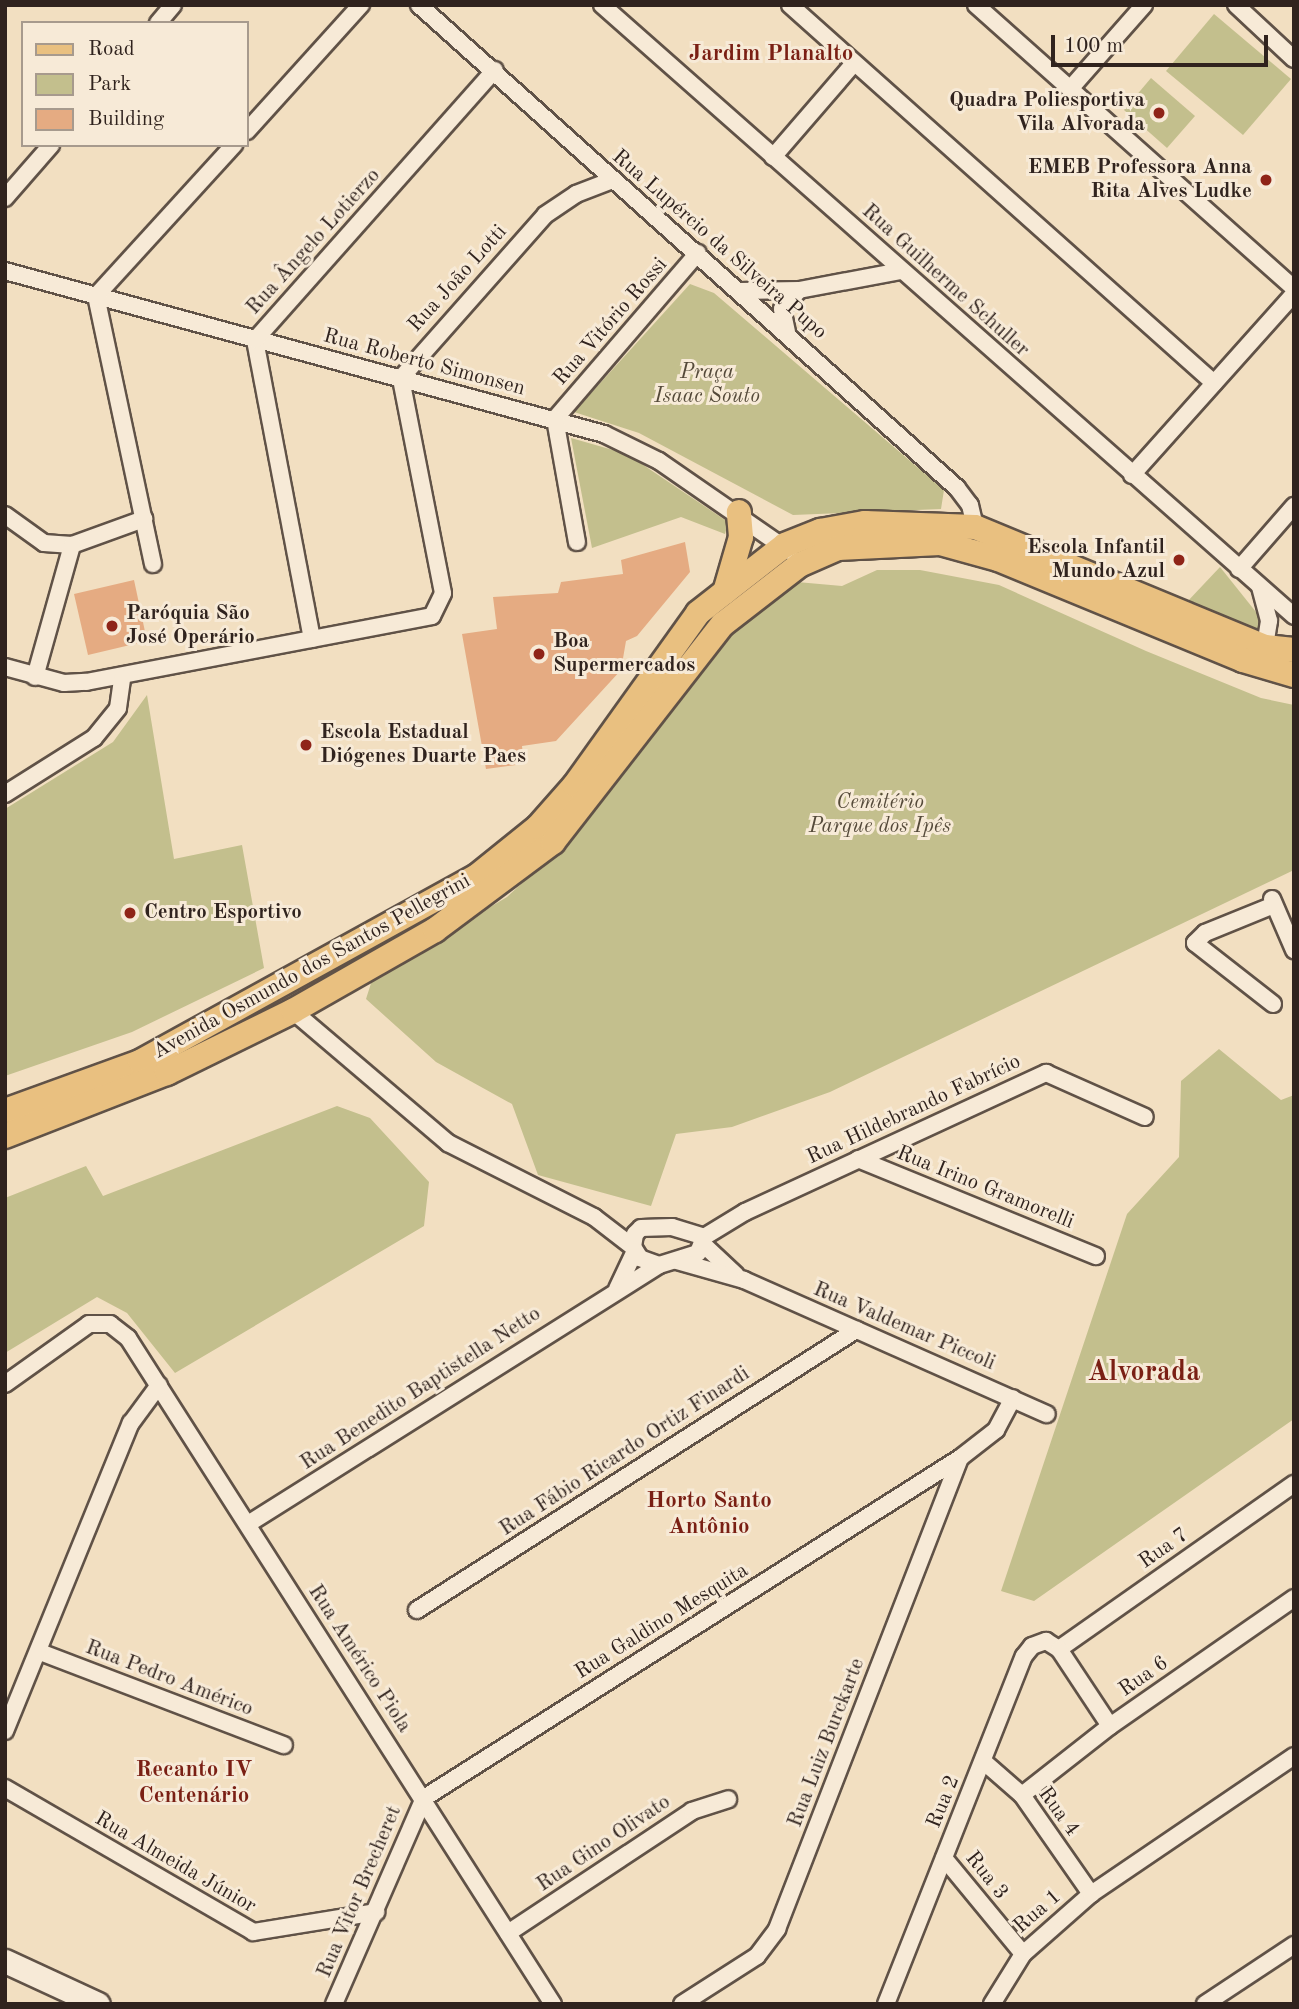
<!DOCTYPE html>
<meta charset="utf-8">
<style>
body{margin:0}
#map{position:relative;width:1299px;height:2009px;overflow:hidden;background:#f2dfc1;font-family:"Old Standard TT",serif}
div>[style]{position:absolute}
.green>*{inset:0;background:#c3bf8d}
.building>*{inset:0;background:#e5ab82}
.roads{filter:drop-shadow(2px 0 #605247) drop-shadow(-2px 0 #605247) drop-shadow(0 2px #605247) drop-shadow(0 -2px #605247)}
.street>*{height:16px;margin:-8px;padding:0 8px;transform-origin:8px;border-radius:8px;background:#f7ead7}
.secondary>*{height:23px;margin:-11.5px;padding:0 11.5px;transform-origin:11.5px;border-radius:11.5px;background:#f7ead7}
.primary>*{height:24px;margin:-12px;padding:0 12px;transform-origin:12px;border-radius:12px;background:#e9c080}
.dots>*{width:19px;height:19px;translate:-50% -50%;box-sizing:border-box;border:4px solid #f7ead7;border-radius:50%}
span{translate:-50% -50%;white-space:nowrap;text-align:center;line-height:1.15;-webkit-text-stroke:6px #f7ead7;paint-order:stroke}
.poi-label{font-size:21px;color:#30231e;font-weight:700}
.right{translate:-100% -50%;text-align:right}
.left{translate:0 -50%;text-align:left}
.street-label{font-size:21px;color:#30231e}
.park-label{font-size:21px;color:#554a3a;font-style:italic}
.neighbourhood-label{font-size:23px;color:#7a1f14;font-weight:700}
.district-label{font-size:28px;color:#7a1f14;font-weight:700}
.frame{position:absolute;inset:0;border:7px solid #30231e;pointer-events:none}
.legend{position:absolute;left:21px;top:21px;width:228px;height:126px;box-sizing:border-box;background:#f7ead7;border:2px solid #a79a8d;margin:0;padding:9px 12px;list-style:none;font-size:21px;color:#30231e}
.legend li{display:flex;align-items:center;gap:14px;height:35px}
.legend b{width:35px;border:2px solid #a79a8d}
.scale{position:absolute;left:1051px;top:35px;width:217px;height:32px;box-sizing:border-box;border:4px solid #30231e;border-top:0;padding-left:9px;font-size:21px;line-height:24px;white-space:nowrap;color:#30231e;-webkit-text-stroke:5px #f7ead7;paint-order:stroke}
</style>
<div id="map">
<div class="green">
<i style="clip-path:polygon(1214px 14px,1291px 79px,1243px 135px,1166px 71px)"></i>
<i style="clip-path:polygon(1151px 78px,1195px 116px,1167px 148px,1124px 110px)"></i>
<i style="clip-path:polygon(690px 284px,714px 293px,944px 490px,941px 509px,793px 515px,639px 433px,574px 412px)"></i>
<i style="clip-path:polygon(571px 438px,627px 454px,728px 522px,725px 534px,681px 517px,592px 548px)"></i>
<i style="clip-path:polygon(1220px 567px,1276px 637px,1186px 603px)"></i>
<i style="clip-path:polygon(877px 570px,920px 570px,999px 585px,1146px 651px,1261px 698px,1294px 705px,1294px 870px,830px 1092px,732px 1127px,676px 1134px,651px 1206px,538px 1175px,512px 1104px,436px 1062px,366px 999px,373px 977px,507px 897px,558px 850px,725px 636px,768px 600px,797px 582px,842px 586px)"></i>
<i style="clip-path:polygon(147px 695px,174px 859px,242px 845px,264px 968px,132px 1032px,5px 1076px,5px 809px,113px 742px)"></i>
<i style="clip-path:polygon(1219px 1049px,1281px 1100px,1294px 1095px,1294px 1419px,1034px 1601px,1001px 1591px,1127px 1214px,1179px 1157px,1181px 1081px)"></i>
<i style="clip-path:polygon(337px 1106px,370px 1118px,429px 1182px,424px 1226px,175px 1373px,127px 1313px,97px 1297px,5px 1353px,5px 1198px,86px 1166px,103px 1196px)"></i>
</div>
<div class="building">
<i style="clip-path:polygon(685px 542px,690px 572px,637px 636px,626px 641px,621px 670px,556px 741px,522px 746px,524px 764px,486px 769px,462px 634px,497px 629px,493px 597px,558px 593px,561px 582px,623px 574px,621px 560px)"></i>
<i style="clip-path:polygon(134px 580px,147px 641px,88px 655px,74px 594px)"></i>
</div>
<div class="roads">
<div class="street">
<i style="left:419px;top:5px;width:723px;rotate:41.92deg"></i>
<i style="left:957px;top:488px;width:21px;rotate:53deg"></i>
<i style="left:970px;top:505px;width:23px;rotate:77deg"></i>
<i style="left:602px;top:5px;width:923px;rotate:41.44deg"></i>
<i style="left:790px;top:5px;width:568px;rotate:41.72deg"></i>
<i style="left:976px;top:5px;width:426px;rotate:41.7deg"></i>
<i style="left:1236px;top:5px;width:79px;rotate:43deg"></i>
<i style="left:158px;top:23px;width:23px;rotate:-50deg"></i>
<i style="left:1070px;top:89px;width:112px;rotate:-48.6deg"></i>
<i style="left:247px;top:131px;width:170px;rotate:-47.9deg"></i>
<i style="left:773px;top:157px;width:124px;rotate:-49.2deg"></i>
<i style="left:5px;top:198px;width:70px;rotate:-49deg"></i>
<i style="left:5px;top:271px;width:621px;rotate:15.22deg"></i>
<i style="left:604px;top:434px;width:61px;rotate:26.1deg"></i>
<i style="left:659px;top:461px;width:158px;rotate:34.7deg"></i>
<i style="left:740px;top:291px;width:59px;rotate:-1deg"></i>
<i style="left:799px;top:290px;width:104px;rotate:-10.6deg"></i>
<i style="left:787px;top:332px;width:24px;rotate:-102deg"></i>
<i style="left:782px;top:309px;width:25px;rotate:-48deg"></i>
<i style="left:555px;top:419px;width:219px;rotate:-49.3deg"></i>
<i style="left:555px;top:419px;width:125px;rotate:79.9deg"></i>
<i style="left:1132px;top:475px;width:243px;rotate:-48.2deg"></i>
<i style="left:5px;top:515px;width:48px;rotate:35.7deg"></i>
<i style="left:44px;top:543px;width:28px;rotate:4deg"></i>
<i style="left:72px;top:545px;width:77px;rotate:-19.9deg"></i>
<i style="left:153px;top:564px;width:274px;rotate:-102deg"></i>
<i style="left:96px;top:296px;width:205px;rotate:-47.6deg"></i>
<i style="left:1239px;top:569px;width:84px;rotate:-48.9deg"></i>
<i style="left:1260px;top:587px;width:35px;rotate:75deg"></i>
<i style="left:1269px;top:621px;width:26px;rotate:99deg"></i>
<i style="left:312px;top:639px;width:304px;rotate:-100.8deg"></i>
<i style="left:255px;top:340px;width:361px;rotate:-48.4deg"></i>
<i style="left:5px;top:667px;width:61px;rotate:15.2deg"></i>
<i style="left:64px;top:683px;width:22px;rotate:-3deg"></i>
<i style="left:86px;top:682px;width:352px;rotate:-10.8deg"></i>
<i style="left:432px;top:616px;width:25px;rotate:-64deg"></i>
<i style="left:443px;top:593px;width:219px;rotate:-101.1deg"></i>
<i style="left:401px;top:378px;width:217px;rotate:-48.5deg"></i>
<i style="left:545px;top:215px;width:37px;rotate:-34deg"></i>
<i style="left:576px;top:194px;width:39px;rotate:-21deg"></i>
<i style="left:35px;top:677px;width:137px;rotate:-74.3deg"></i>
<i style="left:5px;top:794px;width:105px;rotate:-32.2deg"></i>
<i style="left:94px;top:738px;width:38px;rotate:-51deg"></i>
<i style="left:118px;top:708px;width:30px;rotate:-82deg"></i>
<i style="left:1272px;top:899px;width:56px;rotate:66.7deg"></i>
<i style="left:1273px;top:1004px;width:99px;rotate:-142deg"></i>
<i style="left:1195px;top:943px;width:14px;rotate:-45deg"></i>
<i style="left:1205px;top:933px;width:74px;rotate:-22.1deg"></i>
<i style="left:293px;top:1011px;width:204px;rotate:40.4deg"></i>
<i style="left:448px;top:1143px;width:164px;rotate:26.9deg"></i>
<i style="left:594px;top:1217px;width:49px;rotate:37.6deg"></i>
<i style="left:858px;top:1159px;width:257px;rotate:22.2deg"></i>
<i style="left:672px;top:1227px;width:34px;rotate:17deg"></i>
<i style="left:704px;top:1237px;width:17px;rotate:111deg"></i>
<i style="left:698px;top:1253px;width:41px;rotate:162.9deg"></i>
<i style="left:659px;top:1265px;width:20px;rotate:-160deg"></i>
<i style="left:640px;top:1258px;width:13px;rotate:-122deg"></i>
<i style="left:633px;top:1247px;width:13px;rotate:-81deg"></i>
<i style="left:635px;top:1234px;width:8px;rotate:-45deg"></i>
<i style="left:641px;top:1228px;width:31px;rotate:-2deg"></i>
<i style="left:704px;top:1237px;width:48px;rotate:-31.4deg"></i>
<i style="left:745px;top:1212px;width:332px;rotate:-24.8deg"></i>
<i style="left:1046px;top:1073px;width:108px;rotate:24deg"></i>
<i style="left:704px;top:1245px;width:44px;rotate:43.2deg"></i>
<i style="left:677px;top:1261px;width:70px;rotate:15.8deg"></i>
<i style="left:744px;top:1280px;width:331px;rotate:23.9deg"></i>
<i style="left:617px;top:1289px;width:42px;rotate:-64.7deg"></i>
<i style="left:5px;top:1384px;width:103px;rotate:-35.5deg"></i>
<i style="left:89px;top:1324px;width:21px"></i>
<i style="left:110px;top:1324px;width:23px;rotate:38deg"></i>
<i style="left:128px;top:1338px;width:790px;rotate:57.46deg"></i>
<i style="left:248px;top:1524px;width:486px;rotate:-32.2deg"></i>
<i style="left:417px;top:1610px;width:521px;rotate:-32.53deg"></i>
<i style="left:1059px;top:1649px;width:287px;rotate:-35.1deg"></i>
<i style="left:40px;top:1652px;width:261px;rotate:20.9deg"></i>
<i style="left:5px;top:1731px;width:333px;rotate:-67.8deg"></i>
<i style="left:131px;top:1423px;width:47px;rotate:-53.6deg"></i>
<i style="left:983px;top:1761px;width:52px;rotate:41.1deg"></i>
<i style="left:1022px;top:1795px;width:121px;rotate:55.1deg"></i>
<i style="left:5px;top:1788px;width:287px;rotate:30.1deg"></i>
<i style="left:253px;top:1932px;width:125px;rotate:-9.2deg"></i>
<i style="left:1022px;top:1795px;width:112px;rotate:-38.1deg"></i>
<i style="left:1110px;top:1726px;width:224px;rotate:-34.8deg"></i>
<i style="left:944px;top:1858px;width:124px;rotate:50.5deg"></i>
<i style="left:508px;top:1933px;width:221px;rotate:-33.5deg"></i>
<i style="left:692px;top:1811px;width:38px;rotate:-18deg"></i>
<i style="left:334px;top:2004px;width:225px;rotate:-66.4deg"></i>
<i style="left:424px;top:1798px;width:635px;rotate:-32.39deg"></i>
<i style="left:960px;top:1458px;width:46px;rotate:-37.9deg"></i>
<i style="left:996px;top:1430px;width:36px;rotate:-62deg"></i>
<i style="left:682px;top:2004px;width:89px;rotate:-32.6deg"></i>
<i style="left:757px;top:1956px;width:34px;rotate:-53deg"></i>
<i style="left:777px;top:1929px;width:505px;rotate:-68.77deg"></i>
<i style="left:886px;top:2004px;width:374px;rotate:-68.4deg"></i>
<i style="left:1024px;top:1656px;width:13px;rotate:-51deg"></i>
<i style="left:1032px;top:1646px;width:15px;rotate:-20deg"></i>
<i style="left:1046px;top:1641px;width:15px;rotate:32deg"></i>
<i style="left:1059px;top:1649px;width:92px;rotate:56.5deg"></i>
<i style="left:992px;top:2004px;width:59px;rotate:-58.2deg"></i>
<i style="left:1023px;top:1954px;width:91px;rotate:-41.4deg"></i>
<i style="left:1091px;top:1894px;width:245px;rotate:-34.2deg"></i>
<i style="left:1205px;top:2004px;width:107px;rotate:-33.5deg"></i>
</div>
<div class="secondary">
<i style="left:5px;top:1961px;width:102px;rotate:24.8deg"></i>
</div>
<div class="primary">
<i style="left:725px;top:592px;width:57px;rotate:-73.8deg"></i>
<i style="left:741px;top:537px;width:25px;rotate:-95deg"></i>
<i style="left:5px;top:1111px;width:144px;rotate:-19.9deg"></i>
<i style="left:140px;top:1062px;width:385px;rotate:-28.9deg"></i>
<i style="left:477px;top:876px;width:78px;rotate:-38.8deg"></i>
<i style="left:538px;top:827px;width:56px;rotate:-48.6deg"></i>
<i style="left:575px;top:785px;width:211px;rotate:-54.4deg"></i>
<i style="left:698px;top:613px;width:110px;rotate:-38deg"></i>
<i style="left:785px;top:545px;width:38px;rotate:-22deg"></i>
<i style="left:820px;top:531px;width:46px;rotate:-10.1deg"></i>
<i style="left:865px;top:523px;width:110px;rotate:2.1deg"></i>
<i style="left:975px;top:527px;width:314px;rotate:22.5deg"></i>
<i style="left:1265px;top:647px;width:29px;rotate:6deg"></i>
<i style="left:5px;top:1136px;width:174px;rotate:-21.3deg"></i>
<i style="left:167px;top:1073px;width:140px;rotate:-26.2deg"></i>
<i style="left:293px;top:1011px;width:163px;rotate:-29.7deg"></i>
<i style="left:435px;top:930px;width:147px;rotate:-36.7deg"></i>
<i style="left:553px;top:842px;width:276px;rotate:-52.1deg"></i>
<i style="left:723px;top:624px;width:96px;rotate:-37.8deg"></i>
<i style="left:799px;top:565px;width:43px;rotate:-23.6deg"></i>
<i style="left:838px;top:548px;width:102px;rotate:-2.8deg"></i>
<i style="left:940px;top:543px;width:60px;rotate:15.4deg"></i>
<i style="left:998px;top:559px;width:265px;rotate:22.4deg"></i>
<i style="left:1243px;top:660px;width:53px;rotate:16.4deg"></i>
</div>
</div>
<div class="dots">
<i style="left:1159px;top:113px;background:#8f2418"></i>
<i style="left:1266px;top:180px;background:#8f2418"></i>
<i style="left:1179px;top:560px;background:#8f2418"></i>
<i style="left:112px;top:626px;background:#8f2418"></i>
<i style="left:539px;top:654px;background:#8f2418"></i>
<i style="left:306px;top:745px;background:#8f2418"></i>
<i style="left:130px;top:913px;background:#8f2418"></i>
</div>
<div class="poi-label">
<span class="right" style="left:1145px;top:113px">Quadra Poliesportiva<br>Vila Alvorada</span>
<span class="right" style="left:1252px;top:180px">EMEB Professora Anna<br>Rita Alves Ludke</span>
<span class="right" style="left:1165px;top:560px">Escola Infantil<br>Mundo Azul</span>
<span class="left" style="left:126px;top:626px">Paróquia São<br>José Operário</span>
<span class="left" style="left:553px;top:654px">Boa<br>Supermercados</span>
<span class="left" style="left:320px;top:745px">Escola Estadual<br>Diógenes Duarte Paes</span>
<span class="left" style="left:144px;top:913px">Centro Esportivo</span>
</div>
<div class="street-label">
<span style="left:314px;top:242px;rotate:-48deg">Rua Ângelo Lotierzo</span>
<span style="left:719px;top:245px;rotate:41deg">Rua Lupércio da Silveira Pupo</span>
<span style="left:458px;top:279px;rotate:-48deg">Rua João Lotti</span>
<span style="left:945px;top:281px;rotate:42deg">Rua Guilherme Schuller</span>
<span style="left:611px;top:322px;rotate:-49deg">Rua Vitório Rossi</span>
<span style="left:424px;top:363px;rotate:15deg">Rua Roberto Simonsen</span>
<span style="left:312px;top:967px;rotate:-29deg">Avenida Osmundo dos Santos Pellegrini</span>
<span style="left:914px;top:1110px;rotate:-25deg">Rua Hildebrando Fabrício</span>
<span style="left:985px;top:1188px;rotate:22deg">Rua Irino Gramorelli</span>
<span style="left:904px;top:1327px;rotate:23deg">Rua Valdemar Piccoli</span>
<span style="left:421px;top:1389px;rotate:-33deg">Rua Benedito Baptistella Netto</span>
<span style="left:625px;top:1452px;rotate:-33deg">Rua Fábio Ricardo Ortiz Finardi</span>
<span style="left:1164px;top:1549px;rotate:-35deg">Rua 7</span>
<span style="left:662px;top:1622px;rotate:-32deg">Rua Galdino Mesquita</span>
<span style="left:359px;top:1659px;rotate:57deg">Rua Américo Piola</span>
<span style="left:1144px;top:1677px;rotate:-35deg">Rua 6</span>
<span style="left:169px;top:1679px;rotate:21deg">Rua Pedro Américo</span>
<span style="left:827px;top:1743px;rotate:-69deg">Rua Luiz Burckarte</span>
<span style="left:944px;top:1802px;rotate:-68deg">Rua 2</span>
<span style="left:1058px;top:1812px;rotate:54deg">Rua 4</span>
<span style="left:604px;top:1844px;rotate:-34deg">Rua Gino Olivato</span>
<span style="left:175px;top:1863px;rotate:30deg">Rua Almeida Júnior</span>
<span style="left:986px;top:1876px;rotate:51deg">Rua 3</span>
<span style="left:360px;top:1892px;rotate:-67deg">Rua Vitor Brecheret</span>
<span style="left:1038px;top:1912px;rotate:-41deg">Rua 1</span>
</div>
<div class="park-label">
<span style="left:707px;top:385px">Praça<br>Isaac Souto</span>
<span style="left:880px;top:815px">Cemitério<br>Parque dos Ipês</span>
</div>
<div class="neighbourhood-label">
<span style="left:771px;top:54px">Jardim Planalto</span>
<span style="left:709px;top:1514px">Horto Santo<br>Antônio</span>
<span style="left:194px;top:1783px">Recanto IV<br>Centenário</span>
</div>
<div class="district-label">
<span style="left:1144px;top:1373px">Alvorada</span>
</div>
<div class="frame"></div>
<ul class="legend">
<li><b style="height:9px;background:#e9c080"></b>Road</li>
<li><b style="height:19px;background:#c3bf8d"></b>Park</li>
<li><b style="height:19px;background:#e5ab82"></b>Building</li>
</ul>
<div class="scale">100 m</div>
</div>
